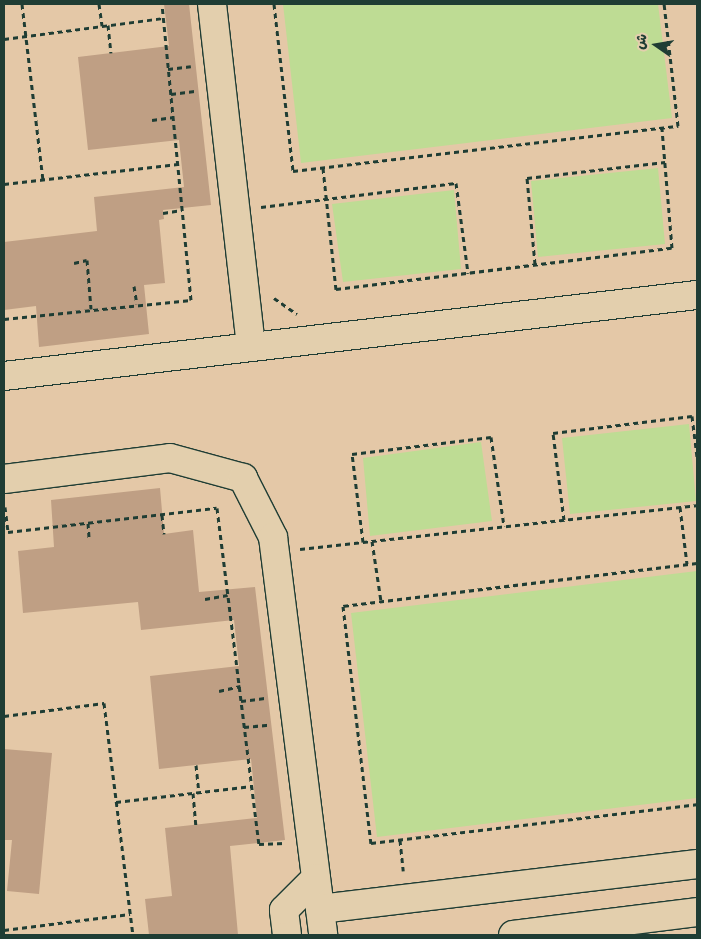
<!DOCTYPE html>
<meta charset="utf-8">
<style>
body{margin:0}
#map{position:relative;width:701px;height:939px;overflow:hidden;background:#e4c8a7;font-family:Kalam,"Playpen Sans Arabic",sans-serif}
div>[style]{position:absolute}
.green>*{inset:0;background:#bedc94}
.building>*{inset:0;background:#bf9f84}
.path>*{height:3px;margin-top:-1.5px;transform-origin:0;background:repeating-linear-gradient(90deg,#1f3d34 0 5px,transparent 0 9px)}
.roads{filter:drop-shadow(1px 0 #1f3d34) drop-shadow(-1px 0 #1f3d34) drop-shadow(0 1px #1f3d34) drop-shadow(0 -1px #1f3d34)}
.minor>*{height:28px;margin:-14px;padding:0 14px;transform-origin:14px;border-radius:14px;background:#e3cfad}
span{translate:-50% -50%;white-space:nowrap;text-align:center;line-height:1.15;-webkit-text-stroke:5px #e3cfad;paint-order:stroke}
.frame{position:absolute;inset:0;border:5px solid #1f3d34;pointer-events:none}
.north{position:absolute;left:631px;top:20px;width:50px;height:50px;-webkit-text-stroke:4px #e3cfad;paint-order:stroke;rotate:283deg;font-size:14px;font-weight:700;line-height:20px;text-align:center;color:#1f3d34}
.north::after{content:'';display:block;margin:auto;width:18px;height:22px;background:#1f3d34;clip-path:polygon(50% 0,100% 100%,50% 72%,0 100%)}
</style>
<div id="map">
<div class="green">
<i style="clip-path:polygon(283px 4px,658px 4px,672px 118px,301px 163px)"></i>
<i style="clip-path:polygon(658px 168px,665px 244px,538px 257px,531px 181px)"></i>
<i style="clip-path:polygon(454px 190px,461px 269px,343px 282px,332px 204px)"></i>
<i style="clip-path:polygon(689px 424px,696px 501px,570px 514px,562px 438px)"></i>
<i style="clip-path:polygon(481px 442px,492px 521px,370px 536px,363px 458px)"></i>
<i style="clip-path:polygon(697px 571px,697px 798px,377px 837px,351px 613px)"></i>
</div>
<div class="building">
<i style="clip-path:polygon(164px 4px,189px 4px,211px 205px,163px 210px,164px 219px,159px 220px,165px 283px,144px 285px,149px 334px,39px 347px,36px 306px,4px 310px,4px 242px,97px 231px,94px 197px,184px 187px,179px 140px,88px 150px,78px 57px,169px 46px)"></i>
<i style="clip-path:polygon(160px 488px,164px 534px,193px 530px,199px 592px,255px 587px,285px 840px,230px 846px,238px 935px,149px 935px,145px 899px,172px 896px,165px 828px,257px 818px,251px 759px,159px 769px,150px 676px,239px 666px,234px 620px,141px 630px,138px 602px,23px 613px,18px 551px,54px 547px,51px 500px)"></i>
<i style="clip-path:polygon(4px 749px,52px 753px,39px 894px,7px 891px,12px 840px,4px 840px)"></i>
</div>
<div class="path">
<i style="left:22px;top:4px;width:177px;rotate:83.2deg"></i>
<i style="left:99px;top:4px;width:22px;rotate:82deg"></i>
<i style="left:274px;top:4px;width:168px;rotate:83.5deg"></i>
<i style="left:293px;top:171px;width:388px;rotate:-6.7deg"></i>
<i style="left:678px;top:126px;width:123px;rotate:-96.5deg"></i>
<i style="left:108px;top:25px;width:28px;rotate:84deg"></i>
<i style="left:4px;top:39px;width:160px;rotate:-7.5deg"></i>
<i style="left:168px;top:69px;width:23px;rotate:-7deg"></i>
<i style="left:171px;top:94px;width:24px;rotate:-7deg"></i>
<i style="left:152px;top:120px;width:22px;rotate:-8deg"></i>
<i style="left:323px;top:168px;width:122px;rotate:83.9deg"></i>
<i style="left:336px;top:289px;width:338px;rotate:-7deg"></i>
<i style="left:672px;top:248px;width:120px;rotate:-94.8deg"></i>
<i style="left:4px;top:184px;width:175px;rotate:-6.6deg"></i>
<i style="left:261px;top:207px;width:196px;rotate:-7deg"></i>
<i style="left:456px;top:183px;width:91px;rotate:82.4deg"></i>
<i style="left:163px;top:213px;width:19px;rotate:-9deg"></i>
<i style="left:74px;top:263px;width:13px;rotate:-13deg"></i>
<i style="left:87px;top:260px;width:49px;rotate:85.3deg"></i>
<i style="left:535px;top:264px;width:86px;rotate:-95.3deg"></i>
<i style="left:527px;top:178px;width:139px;rotate:-6.6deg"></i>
<i style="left:134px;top:286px;width:18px;rotate:81deg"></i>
<i style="left:274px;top:298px;width:28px;rotate:35deg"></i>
<i style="left:4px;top:319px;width:188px;rotate:-5.8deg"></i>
<i style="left:191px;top:300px;width:297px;rotate:-95.6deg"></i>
<i style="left:5px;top:507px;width:25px;rotate:83deg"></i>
<i style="left:8px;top:532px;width:210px;rotate:-6.6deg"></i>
<i style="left:217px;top:508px;width:339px;rotate:82.9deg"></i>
<i style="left:259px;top:844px;width:26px;rotate:-2deg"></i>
<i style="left:680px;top:507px;width:57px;rotate:83deg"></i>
<i style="left:162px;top:515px;width:19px;rotate:84deg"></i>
<i style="left:564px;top:520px;width:88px;rotate:-97.2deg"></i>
<i style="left:553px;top:433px;width:140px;rotate:-7deg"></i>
<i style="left:692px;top:416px;width:41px;rotate:83deg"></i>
<i style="left:88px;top:523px;width:16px;rotate:86deg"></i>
<i style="left:372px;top:541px;width:61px;rotate:81.5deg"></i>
<i style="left:363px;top:542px;width:89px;rotate:-97.1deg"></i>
<i style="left:352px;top:454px;width:140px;rotate:-7deg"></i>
<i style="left:491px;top:437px;width:90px;rotate:81.7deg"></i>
<i style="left:300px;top:549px;width:399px;rotate:-6.3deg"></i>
<i style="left:697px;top:563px;width:357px;rotate:173.1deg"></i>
<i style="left:343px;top:606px;width:239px;rotate:83.3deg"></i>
<i style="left:371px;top:843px;width:328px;rotate:-6.8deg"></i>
<i style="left:205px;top:599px;width:23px;rotate:-10deg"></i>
<i style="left:219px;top:691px;width:22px;rotate:-13deg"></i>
<i style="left:241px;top:701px;width:24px;rotate:-7deg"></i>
<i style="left:4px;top:716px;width:101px;rotate:-7.4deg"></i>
<i style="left:104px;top:703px;width:234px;rotate:82.9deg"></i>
<i style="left:244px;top:727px;width:25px;rotate:-5deg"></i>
<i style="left:196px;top:765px;width:27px;rotate:84deg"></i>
<i style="left:193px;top:793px;width:32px;rotate:85deg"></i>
<i style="left:116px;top:802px;width:137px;rotate:-6.7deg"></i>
<i style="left:400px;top:840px;width:31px;rotate:84deg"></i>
<i style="left:4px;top:930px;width:127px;rotate:-7.2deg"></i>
</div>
<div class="roads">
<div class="minor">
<i style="left:212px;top:4px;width:345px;rotate:83.5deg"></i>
<i style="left:4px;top:376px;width:698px;rotate:-6.67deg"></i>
<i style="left:4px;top:479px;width:167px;rotate:-7.2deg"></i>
<i style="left:170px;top:458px;width:76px;rotate:15.3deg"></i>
<i style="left:243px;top:478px;width:66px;rotate:63deg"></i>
<i style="left:273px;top:537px;width:401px;rotate:82.8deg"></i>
<i style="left:320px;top:909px;width:380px;rotate:-6.8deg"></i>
<i style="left:287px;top:935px;width:25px;rotate:-97deg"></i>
<i style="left:284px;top:910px;width:45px;rotate:-45deg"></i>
<i style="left:513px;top:935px;width:185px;rotate:-7.1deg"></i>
</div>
</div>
<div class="frame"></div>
<div class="north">ش</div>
</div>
